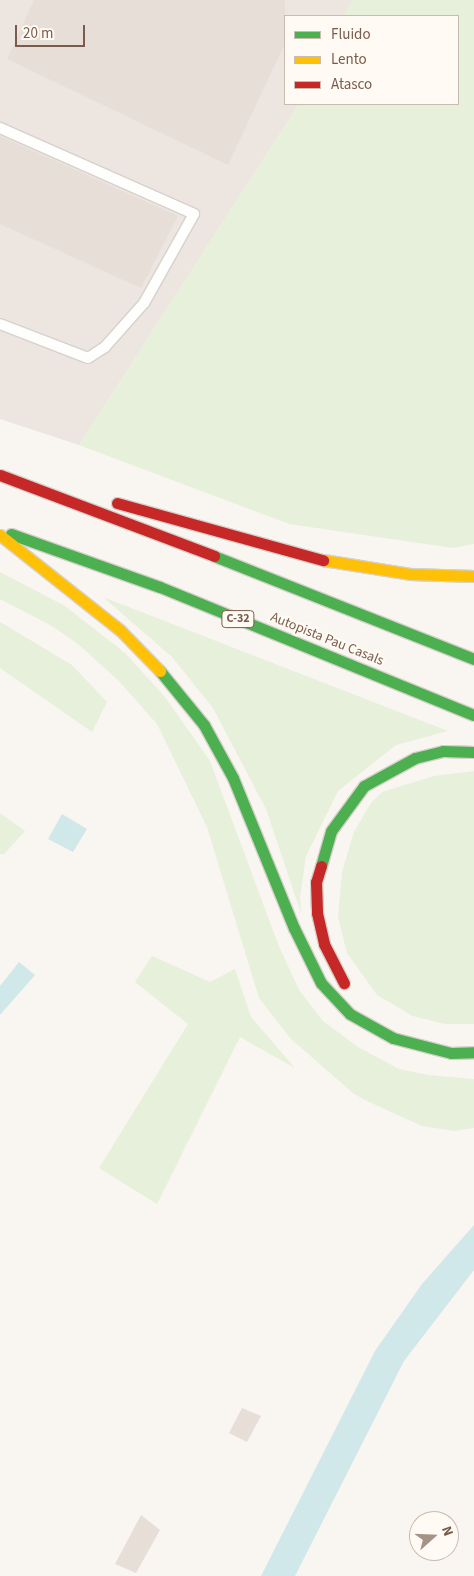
<!DOCTYPE html>
<style>
body{margin:0}
#map{position:relative;width:474px;height:1576px;overflow:hidden;background:#f9f5f0;font-family:"Source Sans 3",sans-serif}
div>[style]{position:absolute}
.industrial>*{inset:0;background:#ede5e0}
.green>*{inset:0;background:#e7f0db}
.water>*{inset:0;background:#d0e8ea}
.building>*{inset:0;background:#e6ded7}
.roads{filter:drop-shadow(1px 0 #d7d1cb) drop-shadow(-1px 0 #d7d1cb) drop-shadow(0 1px #d7d1cb) drop-shadow(0 -1px #d7d1cb)}
.lane>*{height:10px;margin:-5px;padding:0 5px;transform-origin:5px;border-radius:5px;background:#fefefd}
.fast>*{height:11px;margin:-5.5px;padding:0 5.5px;transform-origin:5.5px;border-radius:5.5px;background:#4caf50}
.slow>*{height:11px;margin:-5.5px;padding:0 5.5px;transform-origin:5.5px;border-radius:5.5px;background:#ffc107}
.jam>*{height:11px;margin:-5.5px;padding:0 5.5px;transform-origin:5.5px;border-radius:5.5px;background:#c62828}
span{translate:-50% -50%;white-space:nowrap;text-align:center;line-height:1.15;-webkit-text-stroke:4.5px #fffaf3;paint-order:stroke}
.shield-label span{padding:1px 4px;background:#fffaf3;border:1px solid;border-radius:4px;-webkit-text-stroke-width:0}
.shield-label{font-size:12px;color:#7a5c4d;font-weight:700}
.street-label{font-size:14px;color:#7a5c4d}
.legend{position:absolute;left:284px;top:15px;width:175px;height:90px;box-sizing:border-box;background:#fffaf3;border:1px solid #cabbb1;margin:0;padding:6px 9px;list-style:none;font-size:15px;color:#7a5c4d}
.legend li{display:flex;align-items:center;gap:10px;height:25px}
.legend b{width:25px;border:1px solid #cabbb1}
.north{position:absolute;left:409px;top:1511px;width:50px;height:50px;box-sizing:border-box;background:#fffaf3;border:1px solid #cabbb1;border-radius:50%;rotate:70deg;font-size:14px;font-weight:700;line-height:20px;text-align:center;color:#7a5c4d}
.north::after{content:'';display:block;margin:auto;width:18px;height:22px;background:#a69286;clip-path:polygon(50% 0,100% 100%,50% 72%,0 100%)}
.scale{position:absolute;left:15px;top:25px;width:70px;height:22px;box-sizing:border-box;border:2px solid #7a5c4d;border-top:0;padding-left:6px;font-size:15px;line-height:18px;white-space:nowrap;color:#7a5c4d;-webkit-text-stroke:4px #fffaf3;paint-order:stroke}
</style>
<div id="map">
<div class="industrial">
<i style="clip-path:polygon(0 0,353px 0,344px 16px,285px 16px,285px 104px,299px 104px,79px 445px,0 419px)"></i>
</div>
<div class="green">
<i style="clip-path:polygon(353px 0,474px 0,474px 544px,453px 548px,289px 524px,79px 445px,299px 104px,458px 104px,458px 16px,344px 16px)"></i>
<i style="clip-path:polygon(0 572px,65px 606px,125px 653px,165px 697px,210px 761px,278px 944px,299px 990px,323px 1021px,358px 1047px,399px 1069px,428px 1075px,474px 1079px,474px 1128px,454px 1131px,422px 1126px,367px 1101px,354px 1094px,291px 1039px,259px 998px,207px 827px,157px 724px,119px 681px,78px 644px,52px 626px,0 599px)"></i>
<i style="clip-path:polygon(103px 597px,448px 731px,396px 745px,338px 791px,306px 856px,300px 897px,301px 913px,266px 809px,213px 708px,172px 657px)"></i>
<i style="clip-path:polygon(0 622px,72px 665px,107px 702px,92px 732px,0 668px)"></i>
<i style="clip-path:polygon(474px 771px,474px 1024px,445px 1024px,413px 1016px,377px 995px,347px 953px,338px 917px,342px 872px,354px 832px,371px 803px,382px 792px,434px 776px)"></i>
<i style="clip-path:polygon(0 813px,25px 831px,4px 854px,0 854px)"></i>
<i style="clip-path:polygon(152px 956px,210px 982px,235px 969px,251px 1017px,295px 1068px,240px 1037px,157px 1204px,99px 1168px,188px 1024px,135px 982px)"></i>
</div>
<div class="water">
<i style="clip-path:polygon(62px 814px,87px 829px,73px 852px,48px 839px)"></i>
<i style="clip-path:polygon(19px 962px,35px 975px,0 1015px,0 986px)"></i>
<i style="clip-path:polygon(474px 1225px,474px 1270px,404px 1361px,295px 1576px,261px 1576px,375px 1351px,422px 1284px)"></i>
</div>
<div class="building">
<i style="clip-path:polygon(34px 0,285px 0,285px 43px,228px 165px,7px 59px)"></i>
<i style="clip-path:polygon(0 136px,178px 216px,141px 288px,0 224px)"></i>
<i style="clip-path:polygon(242px 1408px,261px 1416px,247px 1442px,229px 1433px)"></i>
<i style="clip-path:polygon(141px 1515px,160px 1530px,136px 1573px,115px 1564px)"></i>
</div>
<div class="roads">
<div class="lane">
<i style="left:0;top:128px;width:212px;rotate:23.9deg"></i>
<i style="left:194px;top:214px;width:102px;rotate:119.3deg"></i>
<i style="left:144px;top:303px;width:59px;rotate:131.6deg"></i>
<i style="left:105px;top:347px;width:20px;rotate:147deg"></i>
<i style="left:88px;top:358px;width:94px;rotate:-158.9deg"></i>
</div>
<div class="fast">
<i style="left:11px;top:534px;width:158px;rotate:19.6deg"></i>
<i style="left:160px;top:587px;width:339px;rotate:22.2deg"></i>
<i style="left:214px;top:556px;width:280px;rotate:21.6deg"></i>
<i style="left:160px;top:671px;width:70px;rotate:50.8deg"></i>
<i style="left:204px;top:725px;width:60px;rotate:61.3deg"></i>
<i style="left:233px;top:778px;width:162px;rotate:67.9deg"></i>
<i style="left:294px;top:928px;width:61px;rotate:63.9deg"></i>
<i style="left:321px;top:983px;width:42px;rotate:46.9deg"></i>
<i style="left:350px;top:1014px;width:49px;rotate:29.2deg"></i>
<i style="left:393px;top:1038px;width:60px;rotate:14.5deg"></i>
<i style="left:451px;top:1053px;width:23px;rotate:-2deg"></i>
<i style="left:321px;top:866px;width:36px;rotate:-74deg"></i>
<i style="left:331px;top:831px;width:56px;rotate:-53.7deg"></i>
<i style="left:364px;top:786px;width:58px;rotate:-28.8deg"></i>
<i style="left:415px;top:758px;width:29px;rotate:-14deg"></i>
<i style="left:443px;top:751px;width:31px;rotate:2deg"></i>
</div>
<div class="slow">
<i style="left:0;top:535px;width:154px;rotate:38.4deg"></i>
<i style="left:121px;top:631px;width:56px;rotate:45.7deg"></i>
<i style="left:323px;top:560px;width:88px;rotate:9.1deg"></i>
<i style="left:410px;top:574px;width:64px;rotate:1.8deg"></i>
</div>
<div class="jam">
<i style="left:0;top:475px;width:229px;rotate:20.7deg"></i>
<i style="left:117px;top:503px;width:214px;rotate:15.5deg"></i>
<i style="left:321px;top:866px;width:17px;rotate:107deg"></i>
<i style="left:316px;top:882px;width:31px;rotate:88deg"></i>
<i style="left:317px;top:913px;width:32px;rotate:77deg"></i>
<i style="left:324px;top:944px;width:44px;rotate:62.9deg"></i>
</div>
</div>
<div class="shield-label">
<span style="left:238px;top:619px">C-32</span>
</div>
<div class="street-label">
<span style="left:327px;top:639px;rotate:22deg">Autopista Pau Casals</span>
</div>
<ul class="legend">
<li><b style="height:6px;background:#4caf50"></b>Fluido</li>
<li><b style="height:6px;background:#ffc107"></b>Lento</li>
<li><b style="height:6px;background:#c62828"></b>Atasco</li>
</ul>
<div class="north">N</div>
<div class="scale">20 m</div>
</div>
